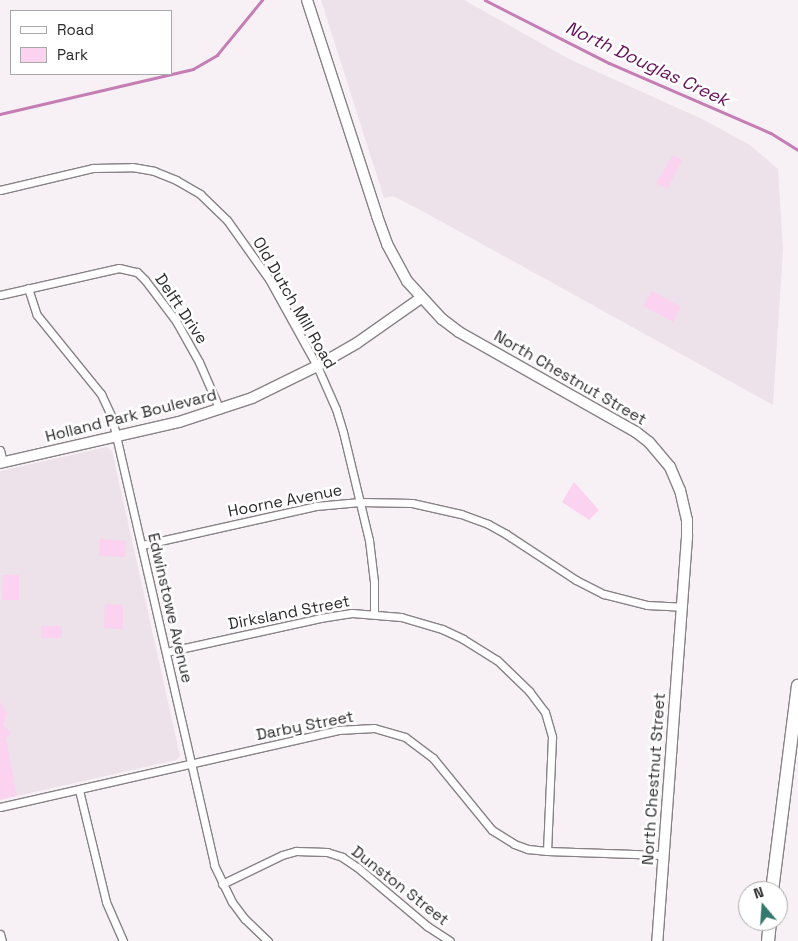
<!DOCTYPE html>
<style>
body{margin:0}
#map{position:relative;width:798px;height:941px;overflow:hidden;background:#f7f1f5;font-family:"Space Grotesk",sans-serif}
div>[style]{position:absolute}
.built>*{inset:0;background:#ede1ea}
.green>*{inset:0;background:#fbd2f0}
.stream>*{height:2.5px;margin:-1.25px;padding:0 1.25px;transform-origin:1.25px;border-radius:1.25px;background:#c47eb3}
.roads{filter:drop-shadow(1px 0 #878285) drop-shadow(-1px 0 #878285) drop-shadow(0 1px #878285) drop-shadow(0 -1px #878285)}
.street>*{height:7px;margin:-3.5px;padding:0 3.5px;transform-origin:3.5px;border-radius:3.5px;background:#fff}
.secondary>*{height:10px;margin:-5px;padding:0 5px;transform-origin:5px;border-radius:5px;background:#fff}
.highway>*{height:12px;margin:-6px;padding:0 6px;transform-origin:6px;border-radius:6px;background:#fff}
span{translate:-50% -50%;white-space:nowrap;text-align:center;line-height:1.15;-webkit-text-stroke:5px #fff;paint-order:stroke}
.street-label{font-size:16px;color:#2b292b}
.water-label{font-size:18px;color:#641056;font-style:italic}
.legend{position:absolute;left:10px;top:10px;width:162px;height:65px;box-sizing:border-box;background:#fff;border:1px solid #aaa9aa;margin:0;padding:6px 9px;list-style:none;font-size:15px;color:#2b292b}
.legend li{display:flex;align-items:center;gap:10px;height:25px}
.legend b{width:25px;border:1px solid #aaa9aa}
.north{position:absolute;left:738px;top:881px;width:50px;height:50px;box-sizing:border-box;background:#fff;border:1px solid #aaa9aa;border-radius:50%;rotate:342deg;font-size:14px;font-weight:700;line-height:20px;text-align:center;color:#2b292b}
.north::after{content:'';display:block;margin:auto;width:18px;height:22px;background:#34796e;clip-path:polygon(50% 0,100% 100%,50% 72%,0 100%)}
</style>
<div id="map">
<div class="built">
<i style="clip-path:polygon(321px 0,464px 0,569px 59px,702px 119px,750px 145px,778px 169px,783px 249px,773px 405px,426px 213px,393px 196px,384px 198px)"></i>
<i style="clip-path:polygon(107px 447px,112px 451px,180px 756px,176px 760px,17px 796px,3px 732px,7px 713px,0 701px,0 471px)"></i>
</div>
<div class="green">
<i style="clip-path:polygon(673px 155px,682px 160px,667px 189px,656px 183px)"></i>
<i style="clip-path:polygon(652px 291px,681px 307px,673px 322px,643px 306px)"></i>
<i style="clip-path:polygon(574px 482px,599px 510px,589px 520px,562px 502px)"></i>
<i style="clip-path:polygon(100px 539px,126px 541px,125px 557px,99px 556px)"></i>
<i style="clip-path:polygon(3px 575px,19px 575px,19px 600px,2px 600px)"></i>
<i style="clip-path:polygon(105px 604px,123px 605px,123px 629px,104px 628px)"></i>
<i style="clip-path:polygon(41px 626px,62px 626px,62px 638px,41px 638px)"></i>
<i style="clip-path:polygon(0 701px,7px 713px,4px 726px,11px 733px,6px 739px,17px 796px,0 800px)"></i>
</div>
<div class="stream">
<i style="left:485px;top:0;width:139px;rotate:26.9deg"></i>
<i style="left:609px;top:63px;width:176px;rotate:23.4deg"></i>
<i style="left:771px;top:133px;width:32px;rotate:32deg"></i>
<i style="left:0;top:114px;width:198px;rotate:-13.1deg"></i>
<i style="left:193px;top:69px;width:28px;rotate:-30deg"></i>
<i style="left:217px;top:55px;width:71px;rotate:-50.7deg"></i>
</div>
<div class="roads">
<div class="street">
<i style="left:0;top:190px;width:96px;rotate:-13.3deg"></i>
<i style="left:93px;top:168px;width:39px;rotate:-1deg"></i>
<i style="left:132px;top:167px;width:22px;rotate:10deg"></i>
<i style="left:154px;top:171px;width:24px;rotate:22deg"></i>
<i style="left:176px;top:180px;width:28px;rotate:30deg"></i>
<i style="left:200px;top:194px;width:37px;rotate:44deg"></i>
<i style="left:227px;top:220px;width:72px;rotate:54.6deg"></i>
<i style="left:269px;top:279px;width:99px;rotate:61.1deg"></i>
<i style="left:317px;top:366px;width:47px;rotate:66.2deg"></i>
<i style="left:336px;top:409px;width:24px;rotate:73deg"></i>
<i style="left:343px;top:432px;width:111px;rotate:76.5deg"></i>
<i style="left:369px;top:540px;width:42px;rotate:83.2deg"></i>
<i style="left:374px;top:582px;width:31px;rotate:90deg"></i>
<i style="left:28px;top:288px;width:28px;rotate:72deg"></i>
<i style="left:37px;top:315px;width:102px;rotate:51deg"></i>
<i style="left:101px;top:394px;width:26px;rotate:65deg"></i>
<i style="left:112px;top:418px;width:458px;rotate:77.1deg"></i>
<i style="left:214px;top:865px;width:41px;rotate:64.1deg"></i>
<i style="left:232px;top:902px;width:21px;rotate:53deg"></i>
<i style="left:245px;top:919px;width:32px;rotate:44deg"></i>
<i style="left:0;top:295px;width:122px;rotate:-12.8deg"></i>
<i style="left:119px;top:268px;width:18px;rotate:13deg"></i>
<i style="left:137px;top:272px;width:11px;rotate:45deg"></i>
<i style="left:145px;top:280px;width:51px;rotate:52.9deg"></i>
<i style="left:176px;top:321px;width:47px;rotate:60.7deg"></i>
<i style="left:199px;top:362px;width:52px;rotate:66.4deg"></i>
<i style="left:0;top:450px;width:12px;rotate:76deg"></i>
<i style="left:142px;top:545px;width:178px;rotate:-12.6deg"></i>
<i style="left:316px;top:506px;width:44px;rotate:-5.2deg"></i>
<i style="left:360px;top:502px;width:52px;rotate:1.1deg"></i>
<i style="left:412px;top:503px;width:50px;rotate:12.7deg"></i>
<i style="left:461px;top:514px;width:29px;rotate:20deg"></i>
<i style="left:488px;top:524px;width:21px;rotate:29deg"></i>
<i style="left:506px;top:534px;width:84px;rotate:33.3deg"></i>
<i style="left:576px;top:580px;width:31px;rotate:27deg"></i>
<i style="left:604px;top:594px;width:44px;rotate:14.3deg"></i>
<i style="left:647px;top:605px;width:35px;rotate:3deg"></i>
<i style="left:166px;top:652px;width:158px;rotate:-12.4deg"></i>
<i style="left:320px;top:618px;width:32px;rotate:-9deg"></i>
<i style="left:352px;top:613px;width:49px;rotate:4.7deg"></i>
<i style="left:401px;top:617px;width:43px;rotate:16.3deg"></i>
<i style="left:442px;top:629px;width:23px;rotate:25deg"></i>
<i style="left:463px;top:639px;width:40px;rotate:32deg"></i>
<i style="left:497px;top:660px;width:45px;rotate:44.1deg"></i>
<i style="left:529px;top:691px;width:26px;rotate:53deg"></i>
<i style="left:545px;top:712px;width:26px;rotate:74deg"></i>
<i style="left:552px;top:737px;width:114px;rotate:92.5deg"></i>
<i style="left:79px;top:790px;width:115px;rotate:76.4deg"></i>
<i style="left:106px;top:902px;width:43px;rotate:66.4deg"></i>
<i style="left:0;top:807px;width:347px;rotate:-12.8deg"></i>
<i style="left:338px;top:730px;width:36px;rotate:-3deg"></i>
<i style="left:374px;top:728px;width:32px;rotate:16deg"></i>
<i style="left:405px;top:737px;width:35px;rotate:37deg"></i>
<i style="left:433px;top:758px;width:93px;rotate:50.7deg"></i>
<i style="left:492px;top:830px;width:26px;rotate:32deg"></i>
<i style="left:514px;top:844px;width:15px;rotate:20deg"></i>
<i style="left:528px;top:849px;width:19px;rotate:6deg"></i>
<i style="left:547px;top:851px;width:116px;rotate:2deg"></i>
<i style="left:222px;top:884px;width:67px;rotate:-25.8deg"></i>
<i style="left:282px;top:855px;width:15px;rotate:-16deg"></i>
<i style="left:296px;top:851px;width:31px;rotate:2deg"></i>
<i style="left:327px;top:852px;width:16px;rotate:18deg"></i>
<i style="left:342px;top:857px;width:18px;rotate:34deg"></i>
<i style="left:357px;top:867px;width:92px;rotate:40.1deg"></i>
<i style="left:427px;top:926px;width:27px;rotate:33deg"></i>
<i style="left:0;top:934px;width:7px;rotate:74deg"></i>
</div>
<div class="secondary">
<i style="left:307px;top:0;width:227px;rotate:72deg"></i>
<i style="left:377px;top:216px;width:30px;rotate:70deg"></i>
<i style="left:387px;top:244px;width:42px;rotate:61.6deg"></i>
<i style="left:407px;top:281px;width:52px;rotate:47.4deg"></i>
<i style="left:442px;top:319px;width:21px;rotate:37deg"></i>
<i style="left:459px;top:332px;width:203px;rotate:29.5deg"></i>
<i style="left:636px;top:432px;width:16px;rotate:38deg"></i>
<i style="left:649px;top:442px;width:33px;rotate:50deg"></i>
<i style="left:670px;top:467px;width:25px;rotate:67deg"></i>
<i style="left:680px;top:490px;width:31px;rotate:77deg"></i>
<i style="left:687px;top:520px;width:17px;rotate:90deg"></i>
<i style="left:687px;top:537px;width:405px;rotate:94.2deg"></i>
<i style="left:0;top:463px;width:184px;rotate:-12.9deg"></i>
<i style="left:179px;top:422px;width:77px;rotate:-18.2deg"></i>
<i style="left:252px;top:398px;width:72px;rotate:-26.2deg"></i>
<i style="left:317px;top:366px;width:46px;rotate:-29.9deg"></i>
<i style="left:357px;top:343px;width:78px;rotate:-35.1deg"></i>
</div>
<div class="highway">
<i style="left:772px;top:891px;width:207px;rotate:-82.8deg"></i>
<i style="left:768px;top:941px;width:20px;rotate:-84deg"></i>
</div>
</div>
<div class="street-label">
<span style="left:294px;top:303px;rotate:60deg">Old Dutch Mill Road</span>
<span style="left:181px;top:309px;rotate:56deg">Delft Drive</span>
<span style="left:570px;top:378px;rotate:30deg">North Chestnut Street</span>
<span style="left:131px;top:416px;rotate:-14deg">Holland Park Boulevard</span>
<span style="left:285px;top:501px;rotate:-11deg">Hoorne Avenue</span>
<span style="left:170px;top:608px;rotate:77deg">Edwinstowe Avenue</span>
<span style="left:289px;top:613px;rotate:-11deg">Dirksland Street</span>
<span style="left:305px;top:726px;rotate:-11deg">Darby Street</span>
<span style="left:654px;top:779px;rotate:-86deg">North Chestnut Street</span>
<span style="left:400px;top:886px;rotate:38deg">Dunston Street</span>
</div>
<div class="water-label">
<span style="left:647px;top:64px;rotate:25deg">North Douglas Creek</span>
</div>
<ul class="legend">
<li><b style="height:6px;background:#fff"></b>Road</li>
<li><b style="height:14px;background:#fbd2f0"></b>Park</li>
</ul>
<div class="north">N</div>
</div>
